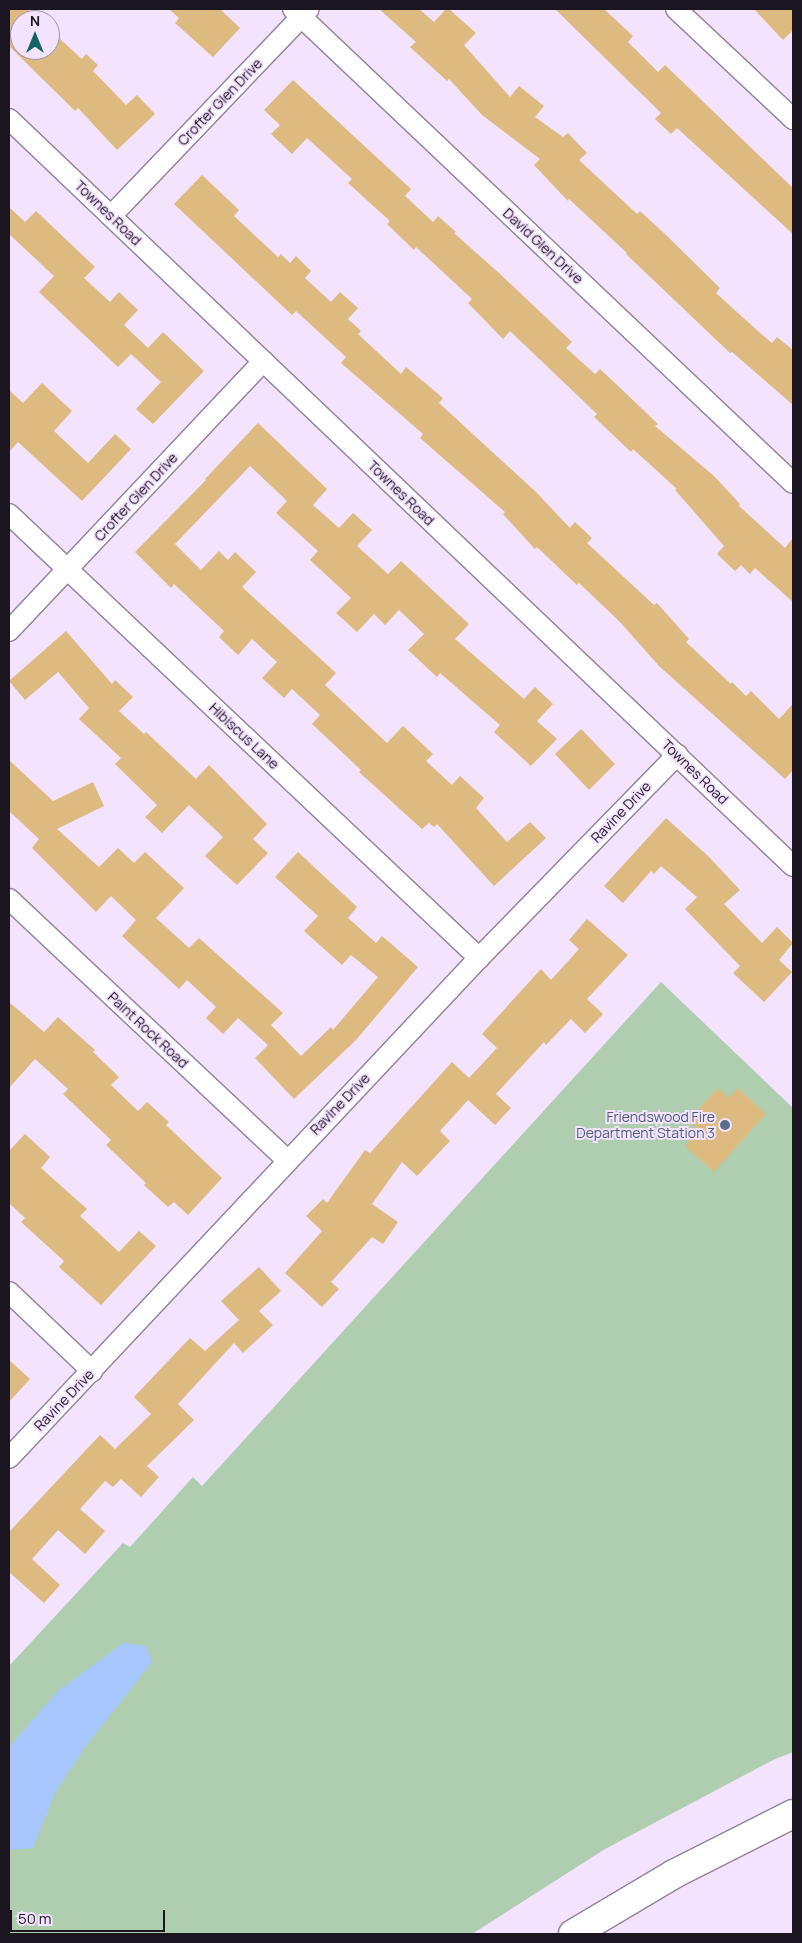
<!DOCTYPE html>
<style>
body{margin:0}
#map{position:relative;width:802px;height:1943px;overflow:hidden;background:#f3e3ff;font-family:Manrope,sans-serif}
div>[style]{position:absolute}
.green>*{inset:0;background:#aeceaf}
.water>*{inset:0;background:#a6c6fd}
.building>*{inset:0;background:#ddba7f}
.roads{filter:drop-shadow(1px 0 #91829b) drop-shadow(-1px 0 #91829b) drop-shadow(0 1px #91829b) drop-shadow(0 -1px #91829b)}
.minor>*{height:20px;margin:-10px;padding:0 10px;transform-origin:10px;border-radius:10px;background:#fff}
.primary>*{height:28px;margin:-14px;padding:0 14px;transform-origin:14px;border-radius:14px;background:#fff}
.dots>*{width:14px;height:14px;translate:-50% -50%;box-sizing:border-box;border:2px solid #f3e3ff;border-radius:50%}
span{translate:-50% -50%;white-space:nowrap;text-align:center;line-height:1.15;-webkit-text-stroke:4px #f3e3ff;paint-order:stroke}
.street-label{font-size:14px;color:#1b151f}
.service-label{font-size:14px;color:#4e5e75}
.right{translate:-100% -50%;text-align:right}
.frame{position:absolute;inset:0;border:10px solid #1b151f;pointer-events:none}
.north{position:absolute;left:10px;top:10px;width:50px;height:50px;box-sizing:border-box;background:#f3e3ff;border:1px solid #9d91a5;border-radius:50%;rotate:0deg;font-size:14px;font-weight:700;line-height:20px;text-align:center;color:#1b151f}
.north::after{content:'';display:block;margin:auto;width:18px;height:22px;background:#136366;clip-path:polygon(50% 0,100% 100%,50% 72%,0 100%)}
.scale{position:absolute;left:10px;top:1910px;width:155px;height:22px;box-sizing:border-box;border:2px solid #1b151f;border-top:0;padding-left:6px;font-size:15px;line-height:18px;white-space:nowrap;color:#1b151f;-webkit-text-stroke:4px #f3e3ff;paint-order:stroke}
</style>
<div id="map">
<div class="green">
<i style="clip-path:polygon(661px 982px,793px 1108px,793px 1752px,773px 1760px,605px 1849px,472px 1934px,9px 1934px,9px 1666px,123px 1543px,130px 1547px,193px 1477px,202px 1486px)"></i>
</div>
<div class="water">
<i style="clip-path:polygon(123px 1643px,146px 1646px,152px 1662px,85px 1747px,55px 1793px,33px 1848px,9px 1850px,9px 1747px,58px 1691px)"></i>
</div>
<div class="building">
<i style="clip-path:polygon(9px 9px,27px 9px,39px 20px,20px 20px,20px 50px,50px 50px,50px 30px,82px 59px,86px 54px,98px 65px,93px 71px,126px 105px,137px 95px,155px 114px,117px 150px,78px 108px,75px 111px,9px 46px)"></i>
<i style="clip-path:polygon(169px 9px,220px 9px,240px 28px,213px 57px,175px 23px,179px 18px)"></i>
<i style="clip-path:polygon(379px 9px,419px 9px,434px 22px,446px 9px,449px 9px,476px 33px,464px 45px,510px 97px,519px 86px,544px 106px,535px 117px,563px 137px,568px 133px,587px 153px,579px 160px,637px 214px,640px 211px,665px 234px,720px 288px,716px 293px,759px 332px,772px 343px,777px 337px,793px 350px,793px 405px,732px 352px,730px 353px,626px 254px,627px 253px,569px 199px,568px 201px,534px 165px,540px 159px,482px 115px,449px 79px,447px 81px,410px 47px,416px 42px)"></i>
<i style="clip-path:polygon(555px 9px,604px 9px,633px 36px,628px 42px,658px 72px,665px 65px,793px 188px,793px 234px,677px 128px,671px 134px,655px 119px,661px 113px)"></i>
<i style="clip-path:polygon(754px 9px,793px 9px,793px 30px,783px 40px)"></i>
<i style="clip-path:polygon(293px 80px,411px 189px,405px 196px,433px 222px,438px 216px,456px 232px,454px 233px,499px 273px,572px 342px,566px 348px,595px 374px,600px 369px,616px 384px,658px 424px,655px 426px,714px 476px,740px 504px,739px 506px,785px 548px,793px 538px,793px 602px,755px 568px,750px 574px,741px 565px,735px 571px,717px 554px,724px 546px,675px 490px,677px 489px,633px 449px,631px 452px,594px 417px,597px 414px,510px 331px,503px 339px,468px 303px,472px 299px,416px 247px,414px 250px,387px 224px,390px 221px,348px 183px,352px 179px,307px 138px,292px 154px,271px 134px,280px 125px,264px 110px)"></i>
<i style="clip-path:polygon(202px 175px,239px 210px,234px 216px,278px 257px,281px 254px,290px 263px,296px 256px,311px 271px,305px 278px,331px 302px,340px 292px,358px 308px,348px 319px,361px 331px,358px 334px,401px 374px,406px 367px,443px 398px,439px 403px,536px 492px,570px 528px,575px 522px,592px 538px,587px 543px,654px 605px,657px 603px,689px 639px,686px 642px,731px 684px,732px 682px,746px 696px,751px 691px,779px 719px,793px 704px,793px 770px,785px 779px,659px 666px,620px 622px,579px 583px,577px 585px,537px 547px,535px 549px,503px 514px,505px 512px,420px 438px,423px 434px,341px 363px,346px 357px,296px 311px,292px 315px,174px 204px)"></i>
<i style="clip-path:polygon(9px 207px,25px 222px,36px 211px,95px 267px,84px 278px,110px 302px,119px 292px,138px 310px,124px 325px,148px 348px,163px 332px,204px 371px,153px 424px,136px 409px,161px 382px,131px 354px,118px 367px,39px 292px,54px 276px,9px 234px)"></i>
<i style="clip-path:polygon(42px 383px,72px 411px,54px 431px,88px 463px,115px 434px,131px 449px,82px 501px,18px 442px,9px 452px,9px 390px,23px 403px)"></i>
<i style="clip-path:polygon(258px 423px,327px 489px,313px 505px,339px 528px,353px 513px,372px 530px,357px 546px,388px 574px,401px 561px,469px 624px,455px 639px,524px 699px,535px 687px,553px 704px,537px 721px,557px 739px,531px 766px,494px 732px,500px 725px,440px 673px,437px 677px,408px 650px,424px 634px,399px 610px,385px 625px,374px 614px,357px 632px,336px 613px,351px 598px,310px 560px,318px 551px,276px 513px,287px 501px,250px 466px,175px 544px,201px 570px,219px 551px,228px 560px,235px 552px,256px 572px,242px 587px,336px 673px,325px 685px,387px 743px,403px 726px,433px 754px,426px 761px,452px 785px,460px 776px,484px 798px,476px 808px,507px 842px,530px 822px,546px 838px,494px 886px,437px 824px,434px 827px,429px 823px,422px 829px,359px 772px,361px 770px,312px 724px,320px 715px,292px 689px,284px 698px,262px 678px,277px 662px,252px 639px,238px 655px,219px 637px,224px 631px,174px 584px,171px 588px,135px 552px,206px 480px,205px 479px)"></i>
<i style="clip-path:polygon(66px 631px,112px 684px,115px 680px,133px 697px,119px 711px,144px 734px,146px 732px,196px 779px,209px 765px,267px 824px,253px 839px,268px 853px,237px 885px,205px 856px,223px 837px,189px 805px,162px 833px,145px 817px,157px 805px,115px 764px,121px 758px,79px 719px,89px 708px,58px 672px,25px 700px,9px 681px)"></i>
<i style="clip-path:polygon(581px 729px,615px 764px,589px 790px,555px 754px)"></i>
<i style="clip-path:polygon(9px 760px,53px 801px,93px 782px,104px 806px,57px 829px,99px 867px,118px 848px,134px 863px,145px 852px,184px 888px,156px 918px,189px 948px,199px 938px,283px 1013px,271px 1025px,301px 1056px,331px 1027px,333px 1030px,378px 977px,351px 955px,342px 965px,304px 931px,318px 916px,275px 877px,298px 852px,357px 907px,348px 918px,376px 943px,382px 936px,418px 967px,356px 1040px,294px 1099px,255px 1058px,268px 1045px,238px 1018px,223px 1034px,206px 1018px,216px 1007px,187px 980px,179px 989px,122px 936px,136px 920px,111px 896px,96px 912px,32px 848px,39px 839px,9px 811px)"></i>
<i style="clip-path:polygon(666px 818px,708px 856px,740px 890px,724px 904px,762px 943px,777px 927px,793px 943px,779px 960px,792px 972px,764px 1002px,733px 973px,740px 966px,685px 909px,697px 897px,661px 866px,654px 874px,651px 871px,623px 903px,604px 886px)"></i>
<i style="clip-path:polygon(587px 919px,628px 955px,587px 999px,603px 1014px,585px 1033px,571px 1019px,546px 1045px,544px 1042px,496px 1094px,511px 1108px,495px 1125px,468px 1100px,440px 1131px,450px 1141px,417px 1176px,402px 1162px,372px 1204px,398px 1222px,383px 1244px,372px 1237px,331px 1282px,339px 1289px,322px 1307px,285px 1273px,322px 1231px,306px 1216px,323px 1199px,327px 1203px,365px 1150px,370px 1153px,452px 1062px,469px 1078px,497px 1048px,482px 1034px,541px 969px,551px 980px,579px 949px,569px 940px)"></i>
<i style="clip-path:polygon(9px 1002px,44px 1032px,58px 1017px,95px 1050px,93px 1052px,119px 1077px,111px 1085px,138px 1111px,147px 1102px,169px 1122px,166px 1125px,222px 1178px,188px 1215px,174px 1202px,168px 1207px,144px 1185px,146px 1183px,106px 1145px,111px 1140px,63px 1094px,68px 1089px,35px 1059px,9px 1088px)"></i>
<i style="clip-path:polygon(718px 1088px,729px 1098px,738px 1088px,766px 1114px,714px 1172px,685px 1146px,699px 1130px,688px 1120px)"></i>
<i style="clip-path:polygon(25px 1134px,50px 1157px,41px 1168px,87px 1209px,80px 1216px,119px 1252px,139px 1231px,156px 1246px,101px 1305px,59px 1267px,64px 1261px,21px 1222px,25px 1218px,9px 1203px,9px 1151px)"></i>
<i style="clip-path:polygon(259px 1267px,281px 1291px,259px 1311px,273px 1325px,243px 1353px,234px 1343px,178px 1404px,194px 1420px,147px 1466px,159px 1477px,141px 1497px,121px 1479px,113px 1487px,105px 1481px,80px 1509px,105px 1531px,85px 1554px,58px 1530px,32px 1559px,60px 1585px,44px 1603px,9px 1572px,9px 1532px,100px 1435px,115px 1449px,151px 1414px,134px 1397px,190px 1338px,205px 1351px,239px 1320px,221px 1301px)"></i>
<i style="clip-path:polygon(9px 1360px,30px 1379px,9px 1402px)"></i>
</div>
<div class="roads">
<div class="minor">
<i style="left:293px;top:9px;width:689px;rotate:43.47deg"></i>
<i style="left:676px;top:9px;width:161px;rotate:43.2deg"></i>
<i style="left:9px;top:119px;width:1083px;rotate:43.62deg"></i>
<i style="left:111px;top:216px;width:286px;rotate:-46.3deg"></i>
<i style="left:9px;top:514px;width:647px;rotate:43.37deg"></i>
<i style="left:9px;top:631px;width:371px;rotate:-46.7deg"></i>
<i style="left:9px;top:899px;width:381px;rotate:43.2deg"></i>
<i style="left:9px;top:1292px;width:115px;rotate:43.6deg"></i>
<i style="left:9px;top:1458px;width:686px;rotate:-46.77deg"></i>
<i style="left:479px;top:958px;width:284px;rotate:-45.7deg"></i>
</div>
<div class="primary">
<i style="left:573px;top:1934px;width:117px;rotate:-30.7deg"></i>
<i style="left:674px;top:1874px;width:133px;rotate:-26.8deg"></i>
</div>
</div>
<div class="dots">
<i style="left:725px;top:1125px;background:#5c6f8a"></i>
</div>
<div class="street-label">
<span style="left:220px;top:102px;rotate:-46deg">Crofter Glen Drive</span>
<span style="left:108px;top:213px;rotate:44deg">Townes Road</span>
<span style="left:543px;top:246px;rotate:43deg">David Glen Drive</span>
<span style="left:401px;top:493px;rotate:44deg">Townes Road</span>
<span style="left:136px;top:497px;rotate:-47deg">Crofter Glen Drive</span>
<span style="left:244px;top:736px;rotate:43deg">Hibiscus Lane</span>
<span style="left:695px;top:772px;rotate:44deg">Townes Road</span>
<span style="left:621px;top:812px;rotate:-46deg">Ravine Drive</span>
<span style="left:148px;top:1030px;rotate:43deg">Paint Rock Road</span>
<span style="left:340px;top:1104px;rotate:-46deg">Ravine Drive</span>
<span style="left:64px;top:1400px;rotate:-46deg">Ravine Drive</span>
</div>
<div class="service-label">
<span class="right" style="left:715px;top:1125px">Friendswood Fire<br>Department Station 3</span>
</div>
<div class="frame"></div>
<div class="north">N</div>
<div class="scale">50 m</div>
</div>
